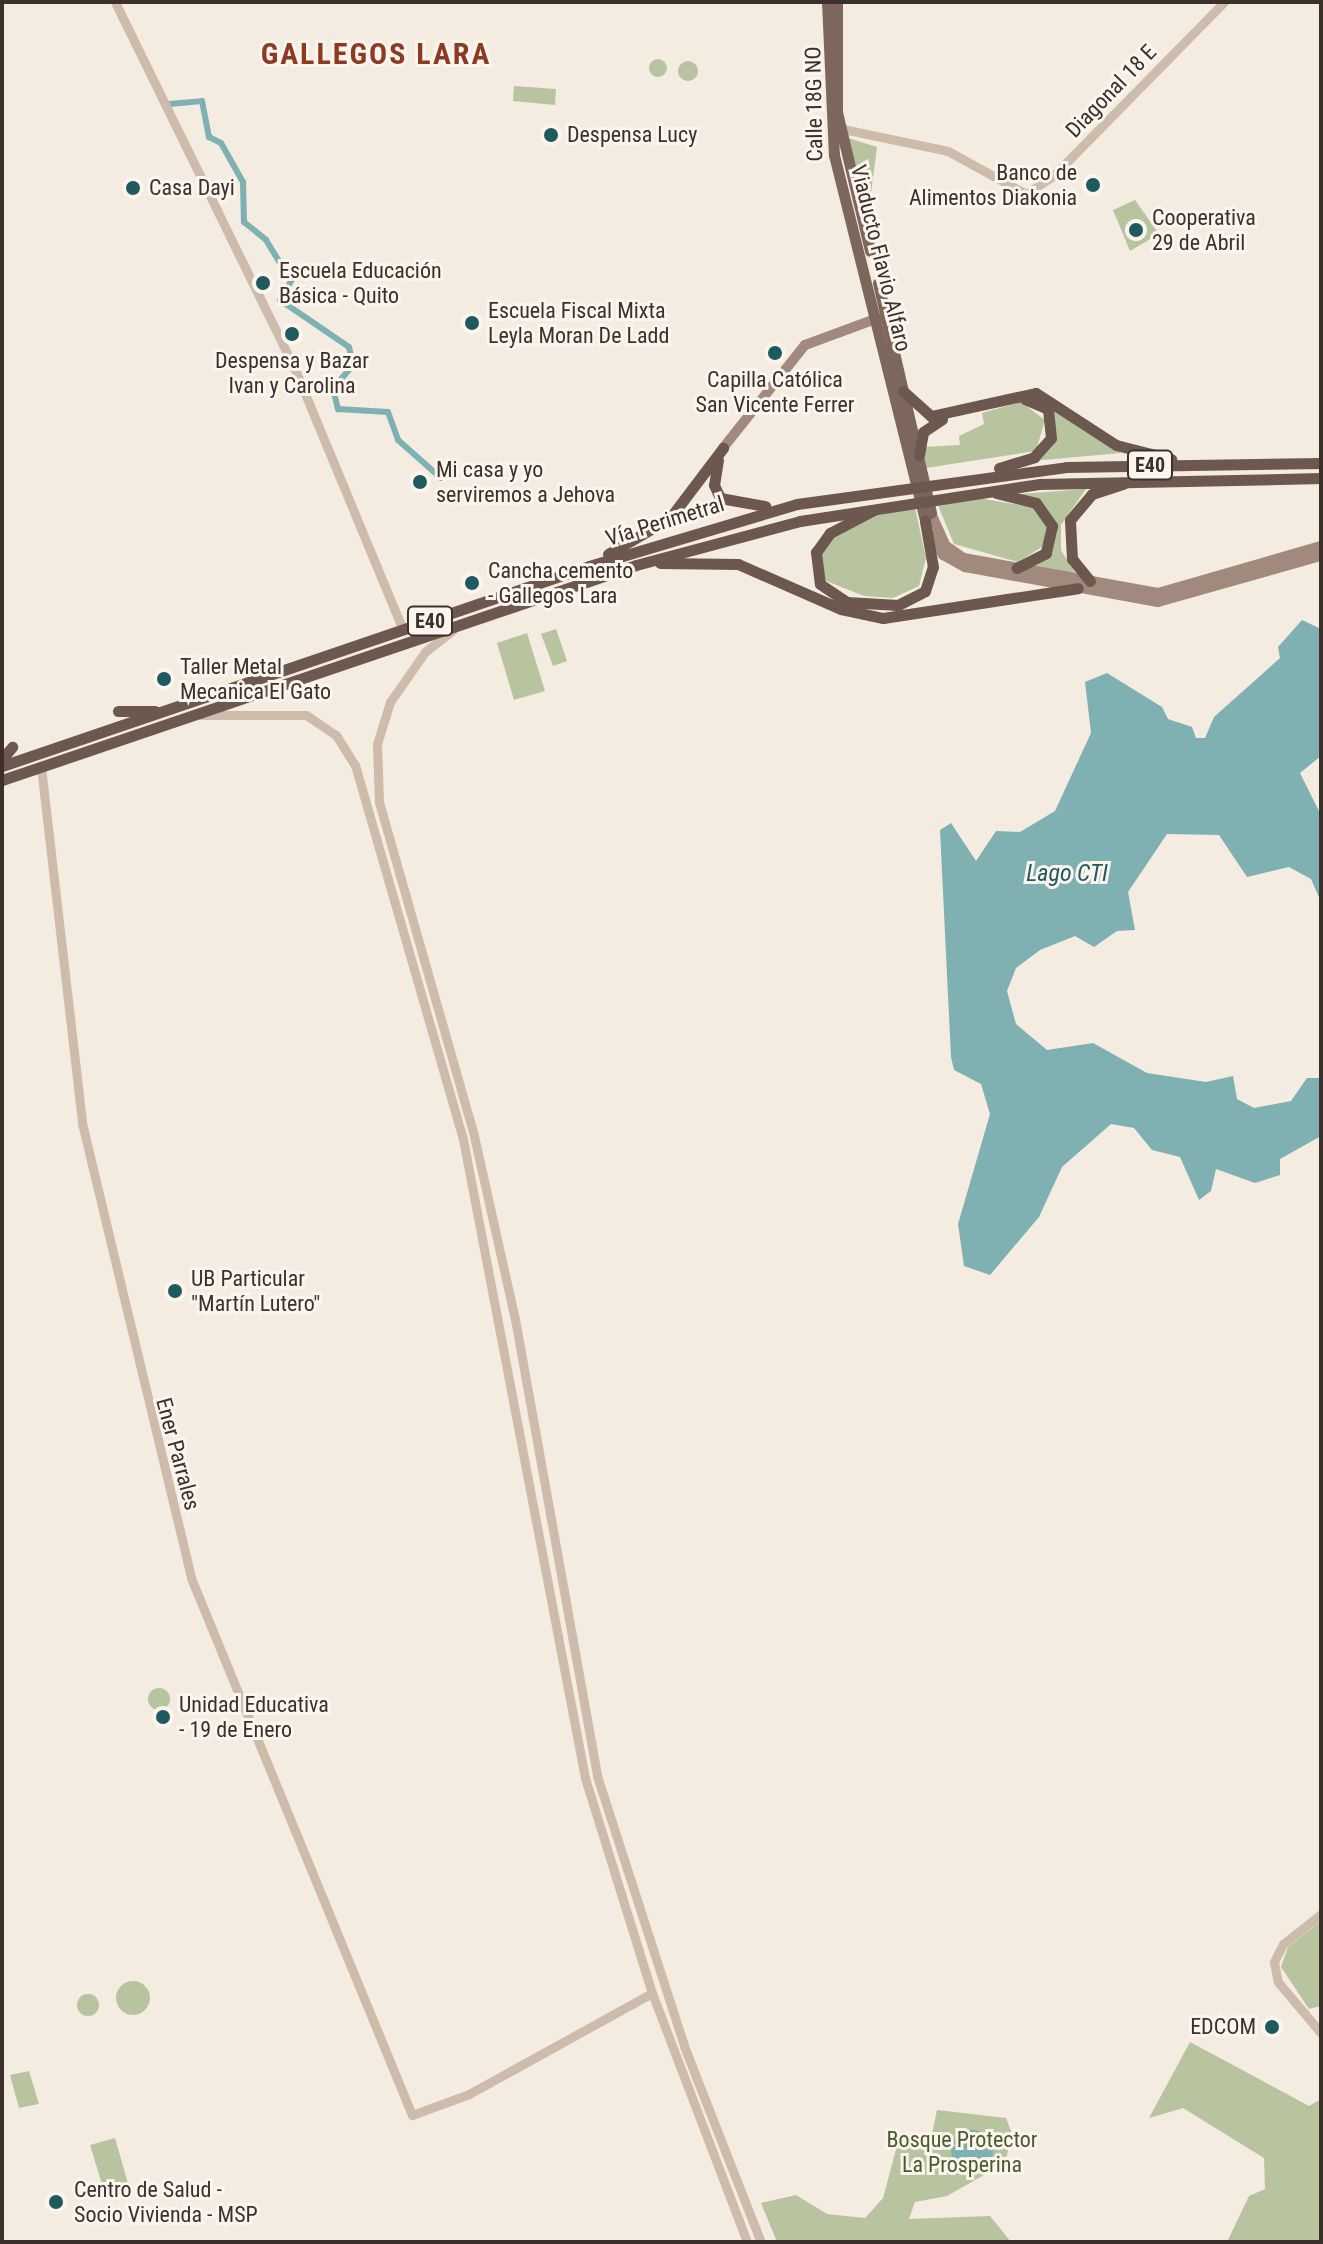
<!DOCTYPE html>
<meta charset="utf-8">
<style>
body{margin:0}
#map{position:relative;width:1323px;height:2244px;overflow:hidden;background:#f4ebe1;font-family:"Roboto Condensed",sans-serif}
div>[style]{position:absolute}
.green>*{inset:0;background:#b8c4a0}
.round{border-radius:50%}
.water>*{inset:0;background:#7fb0b2}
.canal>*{height:6px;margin:-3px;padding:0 3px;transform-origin:3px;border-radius:3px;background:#7fb0b2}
.tertiary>*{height:9px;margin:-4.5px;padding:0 4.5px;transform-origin:4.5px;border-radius:4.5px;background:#cdbbac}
.secondary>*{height:10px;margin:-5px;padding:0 5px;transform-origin:5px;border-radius:5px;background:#a18a7d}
.primary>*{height:11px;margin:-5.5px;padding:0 5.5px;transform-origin:5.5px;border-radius:5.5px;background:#7d675c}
.trunk>*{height:11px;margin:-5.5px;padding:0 5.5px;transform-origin:5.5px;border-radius:5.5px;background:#6c584f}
.dots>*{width:22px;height:22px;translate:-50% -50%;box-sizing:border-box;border:4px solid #fbf5ee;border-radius:50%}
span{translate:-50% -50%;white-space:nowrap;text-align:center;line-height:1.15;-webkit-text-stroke:6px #fbf5ee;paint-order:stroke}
.shield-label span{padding:2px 6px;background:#fbf5ee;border:2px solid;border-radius:6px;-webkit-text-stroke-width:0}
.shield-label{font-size:20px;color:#3b302b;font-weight:700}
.street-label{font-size:22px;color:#3b302b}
.poi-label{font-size:22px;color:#3b302b}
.left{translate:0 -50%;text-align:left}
.right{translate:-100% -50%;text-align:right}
.park-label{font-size:22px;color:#4a5a2e}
.water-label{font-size:24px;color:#1f5a5e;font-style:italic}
.district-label{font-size:30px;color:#8c3b22;font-weight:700;letter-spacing:2px}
.frame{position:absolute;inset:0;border:4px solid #3b302b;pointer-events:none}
</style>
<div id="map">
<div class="green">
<i class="round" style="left:649px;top:59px;width:18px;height:18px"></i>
<i class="round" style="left:678px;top:61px;width:20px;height:20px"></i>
<i style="clip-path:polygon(514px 86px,556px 89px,555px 105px,513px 101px)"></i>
<i style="clip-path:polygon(845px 137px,877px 147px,867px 224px)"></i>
<i style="clip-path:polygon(1135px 200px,1159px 234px,1130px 251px,1113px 210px)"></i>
<i style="clip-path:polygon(1021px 402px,1045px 420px,1036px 451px,926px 468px,923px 447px,960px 445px,959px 436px,984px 424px,982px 413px)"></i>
<i style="clip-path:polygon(1050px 408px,1086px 430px,1121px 453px,1032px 461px,1055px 440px)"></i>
<i style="clip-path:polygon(1086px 489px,1061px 525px,1061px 550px,1076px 574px,1031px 568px,1054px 526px,1040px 502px,1020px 494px)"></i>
<i style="clip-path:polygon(978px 498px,1037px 508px,1049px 529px,1042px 547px,1018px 562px,954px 544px,937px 503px)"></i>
<i style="clip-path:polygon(915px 508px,926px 558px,919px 586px,893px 598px,864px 596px,819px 578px,824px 542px,869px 517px)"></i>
<i style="clip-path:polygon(556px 629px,567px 661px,553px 666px,541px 634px)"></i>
<i style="clip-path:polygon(527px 633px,545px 691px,514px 700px,497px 643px)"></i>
<i class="round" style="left:148px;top:1688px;width:22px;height:22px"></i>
<i style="clip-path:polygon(1321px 1921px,1321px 2006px,1309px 2009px,1281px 1967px,1288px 1947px)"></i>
<i class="round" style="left:116px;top:1981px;width:34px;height:34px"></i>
<i class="round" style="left:77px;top:1994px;width:22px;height:22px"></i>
<i style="clip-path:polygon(1190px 2042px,1309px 2106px,1321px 2099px,1321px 2242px,1227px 2242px,1249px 2196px,1265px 2189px,1264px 2158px,1183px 2108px,1149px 2118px)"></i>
<i style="clip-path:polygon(29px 2071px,39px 2104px,19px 2108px,10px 2075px)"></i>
<i style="clip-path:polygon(937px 2110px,1006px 2118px,1012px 2134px,1005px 2163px,947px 2196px,915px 2202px,909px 2219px,990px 2216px,1011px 2242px,777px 2242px,761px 2203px,796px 2195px,827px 2214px,865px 2218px,883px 2198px,897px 2146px,931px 2139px)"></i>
<i style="clip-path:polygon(115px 2138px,129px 2187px,105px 2194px,90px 2145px)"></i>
</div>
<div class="water">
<i style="clip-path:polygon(1302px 620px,1321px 629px,1321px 756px,1300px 773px,1321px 815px,1321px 902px,1311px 879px,1289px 867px,1247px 877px,1219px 835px,1167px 834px,1128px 892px,1135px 930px,1117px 931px,1094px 947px,1075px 936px,1040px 950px,1016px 968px,1007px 991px,1016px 1024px,1047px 1050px,1093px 1043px,1147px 1073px,1206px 1082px,1233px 1076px,1237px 1099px,1254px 1108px,1291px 1101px,1307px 1078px,1321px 1078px,1321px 1136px,1280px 1159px,1280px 1175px,1255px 1183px,1216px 1169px,1211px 1191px,1199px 1200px,1180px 1157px,1152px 1150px,1134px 1128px,1111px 1124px,1062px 1167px,1039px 1217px,990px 1275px,964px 1266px,958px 1224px,990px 1114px,981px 1084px,954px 1070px,951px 1057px,940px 830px,951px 823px,976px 861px,996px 831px,1020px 832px,1055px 811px,1091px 733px,1085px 682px,1107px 673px,1162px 707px,1168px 719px,1192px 727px,1196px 738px,1205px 738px,1214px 717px,1280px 658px,1278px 647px)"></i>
<i class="round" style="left:951px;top:2130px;width:42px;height:42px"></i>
</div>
<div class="canal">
<i style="left:169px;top:104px;width:33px;rotate:-5deg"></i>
<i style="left:202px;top:101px;width:37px;rotate:79deg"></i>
<i style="left:209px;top:137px;width:13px;rotate:27deg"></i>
<i style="left:221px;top:143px;width:45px;rotate:60.6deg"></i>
<i style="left:243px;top:182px;width:40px;rotate:88.6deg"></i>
<i style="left:244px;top:222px;width:28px;rotate:39deg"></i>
<i style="left:266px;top:240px;width:48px;rotate:58.6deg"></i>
<i style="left:291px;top:281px;width:22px;rotate:120deg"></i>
<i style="left:280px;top:300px;width:83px;rotate:34.3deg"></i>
<i style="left:349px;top:347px;width:18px;rotate:77deg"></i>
<i style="left:353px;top:365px;width:31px;rotate:130deg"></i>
<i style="left:333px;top:389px;width:21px;rotate:76deg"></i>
<i style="left:338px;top:409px;width:50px;rotate:3.4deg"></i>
<i style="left:388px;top:412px;width:30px;rotate:70deg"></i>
<i style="left:398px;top:440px;width:57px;rotate:41.5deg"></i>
</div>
<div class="tertiary">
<i style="left:115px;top:2px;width:407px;rotate:63.9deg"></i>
<i style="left:294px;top:367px;width:285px;rotate:67.5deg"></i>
<i style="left:838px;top:128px;width:112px;rotate:11.8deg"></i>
<i style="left:948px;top:151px;width:89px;rotate:28.9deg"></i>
<i style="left:1026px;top:194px;width:34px;rotate:-34deg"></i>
<i style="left:1054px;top:175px;width:243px;rotate:-45.5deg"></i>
<i style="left:453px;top:630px;width:36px;rotate:142deg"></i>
<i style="left:425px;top:652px;width:61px;rotate:125deg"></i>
<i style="left:390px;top:702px;width:44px;rotate:107.2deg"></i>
<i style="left:377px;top:744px;width:58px;rotate:88deg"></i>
<i style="left:379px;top:802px;width:347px;rotate:74.1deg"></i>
<i style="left:474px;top:1136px;width:188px;rotate:77.4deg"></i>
<i style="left:515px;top:1319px;width:464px;rotate:79.8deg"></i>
<i style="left:597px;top:1776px;width:284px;rotate:72.1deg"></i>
<i style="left:684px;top:2046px;width:211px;rotate:68.6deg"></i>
<i style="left:201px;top:715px;width:105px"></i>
<i style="left:306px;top:715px;width:36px;rotate:34deg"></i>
<i style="left:336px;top:735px;width:36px;rotate:58deg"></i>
<i style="left:355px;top:765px;width:389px;rotate:73.9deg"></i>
<i style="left:463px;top:1139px;width:651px;rotate:79.19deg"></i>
<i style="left:585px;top:1778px;width:225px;rotate:72.7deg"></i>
<i style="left:652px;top:1993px;width:267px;rotate:69.1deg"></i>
<i style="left:41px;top:767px;width:358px;rotate:83.4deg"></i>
<i style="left:82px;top:1123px;width:468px;rotate:76.5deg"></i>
<i style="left:191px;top:1578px;width:581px;rotate:67.63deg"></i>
<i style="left:412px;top:2115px;width:61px;rotate:-20.2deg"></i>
<i style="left:469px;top:2094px;width:209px;rotate:-28.9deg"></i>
<i style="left:1321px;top:1914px;width:48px;rotate:141.7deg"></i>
<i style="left:1283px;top:1944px;width:20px;rotate:117deg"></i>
<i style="left:1274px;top:1962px;width:20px;rotate:79deg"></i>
<i style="left:1278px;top:1982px;width:67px;rotate:49.9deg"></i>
</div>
<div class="secondary">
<i style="left:723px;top:448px;width:132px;rotate:-51.5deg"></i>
<i style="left:805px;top:345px;width:78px;rotate:-20.3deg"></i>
<i style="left:931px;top:513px;width:36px;rotate:66deg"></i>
<i style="left:946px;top:546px;width:22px;rotate:34deg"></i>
<i style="left:964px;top:558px;width:197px;rotate:10.2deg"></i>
<i style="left:1158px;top:593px;width:170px;rotate:-16.1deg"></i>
<i style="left:930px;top:534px;width:25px;rotate:58deg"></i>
<i style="left:943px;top:555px;width:25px;rotate:29deg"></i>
<i style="left:965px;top:567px;width:196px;rotate:10.3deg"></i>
<i style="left:1158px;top:602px;width:169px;rotate:-15.8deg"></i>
</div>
<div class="primary">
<i style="left:827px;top:2px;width:153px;rotate:87.4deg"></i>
<i style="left:834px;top:155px;width:377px;rotate:76deg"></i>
<i style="left:837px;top:2px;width:110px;rotate:90deg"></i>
<i style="left:837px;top:112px;width:143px;rotate:76.6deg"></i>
<i style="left:878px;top:283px;width:236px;rotate:77deg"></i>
</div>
<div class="trunk">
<i style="left:903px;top:391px;width:38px;rotate:42deg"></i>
<i style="left:931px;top:416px;width:107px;rotate:-12.4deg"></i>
<i style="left:1036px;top:393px;width:95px;rotate:33deg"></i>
<i style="left:1116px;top:445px;width:57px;rotate:14.3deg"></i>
<i style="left:919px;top:455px;width:23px;rotate:-80deg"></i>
<i style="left:923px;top:432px;width:23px;rotate:-34deg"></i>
<i style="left:718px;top:460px;width:25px;rotate:99deg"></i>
<i style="left:714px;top:485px;width:14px;rotate:65deg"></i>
<i style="left:720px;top:498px;width:46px;rotate:10.1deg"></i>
<i style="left:999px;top:468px;width:37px;rotate:-17deg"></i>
<i style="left:1034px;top:457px;width:25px;rotate:-48deg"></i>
<i style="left:1051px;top:438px;width:29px;rotate:-96deg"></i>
<i style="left:1048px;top:409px;width:25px;rotate:-157deg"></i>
<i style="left:996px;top:493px;width:41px;rotate:14deg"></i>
<i style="left:1036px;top:503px;width:28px;rotate:55deg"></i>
<i style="left:1052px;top:526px;width:28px;rotate:103deg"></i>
<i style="left:1046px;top:553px;width:33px;rotate:153deg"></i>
<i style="left:874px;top:510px;width:50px;rotate:152.4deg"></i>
<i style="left:830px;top:533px;width:24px;rotate:126deg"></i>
<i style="left:816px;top:552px;width:32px;rotate:83deg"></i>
<i style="left:820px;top:584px;width:32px;rotate:34deg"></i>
<i style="left:847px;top:602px;width:51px;rotate:3.4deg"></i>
<i style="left:898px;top:605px;width:30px;rotate:-27deg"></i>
<i style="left:925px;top:591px;width:25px;rotate:-72deg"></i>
<i style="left:933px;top:567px;width:47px;rotate:-99.9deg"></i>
<i style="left:608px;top:554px;width:72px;rotate:-30.1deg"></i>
<i style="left:670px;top:518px;width:88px;rotate:-52.9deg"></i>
<i style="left:660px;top:563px;width:78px;rotate:0.7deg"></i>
<i style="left:738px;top:564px;width:112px;rotate:23.6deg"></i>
<i style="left:841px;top:609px;width:43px;rotate:12.1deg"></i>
<i style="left:883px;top:618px;width:197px;rotate:-8.7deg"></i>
<i style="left:1090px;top:581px;width:28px;rotate:-129deg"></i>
<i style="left:1072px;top:559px;width:39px;rotate:-93deg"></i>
<i style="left:1070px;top:520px;width:34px;rotate:-50deg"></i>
<i style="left:1092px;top:494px;width:33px;rotate:-18deg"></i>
<i style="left:118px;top:711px;width:37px"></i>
<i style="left:2px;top:759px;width:16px;rotate:-50deg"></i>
<i style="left:2px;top:766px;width:620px;rotate:-18.81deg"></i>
<i style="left:589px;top:566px;width:217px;rotate:-16.6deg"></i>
<i style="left:797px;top:504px;width:272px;rotate:-7.8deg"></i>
<i style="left:1066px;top:467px;width:255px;rotate:-0.9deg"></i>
<i style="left:2px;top:780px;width:669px;rotate:-18.73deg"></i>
<i style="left:636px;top:565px;width:170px;rotate:-15deg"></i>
<i style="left:800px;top:521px;width:243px;rotate:-8.8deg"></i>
<i style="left:1040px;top:484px;width:281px;rotate:-1.2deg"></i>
</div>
<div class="dots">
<i style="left:551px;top:135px;background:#1f5a5e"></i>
<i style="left:1093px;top:185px;background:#1f5a5e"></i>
<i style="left:133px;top:188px;background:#1f5a5e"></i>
<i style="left:1136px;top:230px;background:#1f5a5e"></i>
<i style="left:263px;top:283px;background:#1f5a5e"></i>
<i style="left:472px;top:323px;background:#1f5a5e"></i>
<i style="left:292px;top:334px;background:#1f5a5e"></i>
<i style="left:775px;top:353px;background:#1f5a5e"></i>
<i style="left:420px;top:482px;background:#1f5a5e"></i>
<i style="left:472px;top:583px;background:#1f5a5e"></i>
<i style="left:164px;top:679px;background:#1f5a5e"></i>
<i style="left:175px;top:1291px;background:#1f5a5e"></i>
<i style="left:163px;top:1717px;background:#1f5a5e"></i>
<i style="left:1272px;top:2027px;background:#1f5a5e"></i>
<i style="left:56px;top:2202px;background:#1f5a5e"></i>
</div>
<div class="shield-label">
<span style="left:1150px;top:465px">E40</span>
<span style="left:430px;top:621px">E40</span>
</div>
<div class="street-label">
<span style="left:1111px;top:91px;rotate:-46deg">Diagonal 18 E</span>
<span style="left:814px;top:104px;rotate:-91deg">Calle 18G NO</span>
<span style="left:881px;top:258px;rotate:76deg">Viaducto Flavio Alfaro</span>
<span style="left:665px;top:521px;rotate:-17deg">Vía Perimetral</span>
<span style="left:178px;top:1454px;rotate:75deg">Ener Parrales</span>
</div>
<div class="poi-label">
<span class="left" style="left:567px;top:135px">Despensa Lucy</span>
<span class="right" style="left:1077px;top:185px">Banco de<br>Alimentos Diakonia</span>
<span class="left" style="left:149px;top:188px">Casa Dayi</span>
<span class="left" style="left:1152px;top:230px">Cooperativa<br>29 de Abril</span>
<span class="left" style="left:279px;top:283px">Escuela Educación<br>Básica - Quito</span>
<span class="left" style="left:488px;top:323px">Escuela Fiscal Mixta<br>Leyla Moran De Ladd</span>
<span style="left:292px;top:373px">Despensa y Bazar<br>Ivan y Carolina</span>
<span style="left:775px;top:392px">Capilla Católica<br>San Vicente Ferrer</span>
<span class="left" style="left:436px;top:482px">Mi casa y yo<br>serviremos a Jehova</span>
<span class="left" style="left:488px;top:583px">Cancha cemento<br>- Gallegos Lara</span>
<span class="left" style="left:180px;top:679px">Taller Metal<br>Mecanica El Gato</span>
<span class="left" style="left:191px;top:1291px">UB Particular<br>"Martín Lutero"</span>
<span class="left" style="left:179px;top:1717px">Unidad Educativa<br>- 19 de Enero</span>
<span class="right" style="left:1256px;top:2027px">EDCOM</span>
<span class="left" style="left:74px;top:2202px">Centro de Salud -<br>Socio Vivienda - MSP</span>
</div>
<div class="park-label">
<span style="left:962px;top:2152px">Bosque Protector<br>La Prosperina</span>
</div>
<div class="water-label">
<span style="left:1067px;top:874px">Lago CTI</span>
</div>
<div class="district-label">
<span style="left:376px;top:54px">GALLEGOS LARA</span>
</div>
<div class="frame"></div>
</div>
